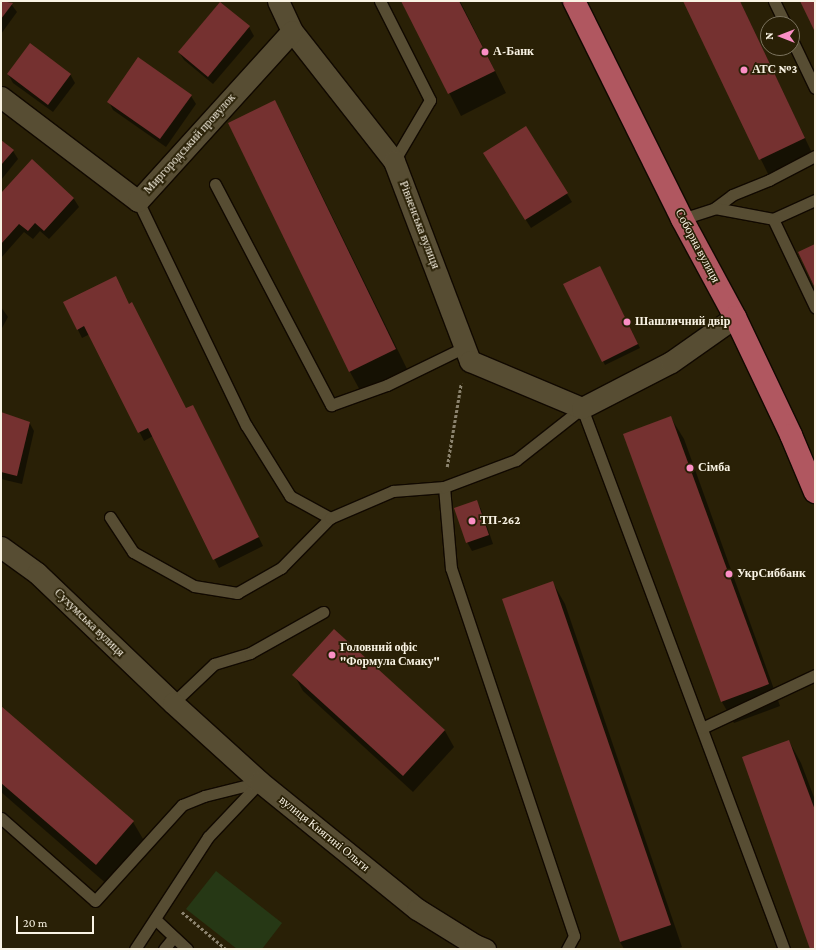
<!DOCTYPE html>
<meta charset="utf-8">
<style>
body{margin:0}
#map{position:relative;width:816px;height:950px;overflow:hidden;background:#292006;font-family:"Crimson Pro",serif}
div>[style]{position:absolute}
.green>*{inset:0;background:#263815}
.shadow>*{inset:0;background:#0007}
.building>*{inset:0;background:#753130}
.path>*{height:2.5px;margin-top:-1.25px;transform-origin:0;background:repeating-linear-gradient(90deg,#8b836e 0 3px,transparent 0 5px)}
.roads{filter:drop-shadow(1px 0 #110900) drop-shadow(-1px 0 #110900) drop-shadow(0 1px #110900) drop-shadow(0 -1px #110900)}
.service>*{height:11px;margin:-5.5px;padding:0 5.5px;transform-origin:5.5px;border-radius:5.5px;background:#574d33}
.minor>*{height:21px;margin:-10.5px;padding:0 10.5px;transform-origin:10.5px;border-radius:10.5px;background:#574d33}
.primary>*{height:22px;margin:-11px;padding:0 11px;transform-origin:11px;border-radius:11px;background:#b05760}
.dots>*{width:11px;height:11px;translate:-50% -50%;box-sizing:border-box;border:2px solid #292006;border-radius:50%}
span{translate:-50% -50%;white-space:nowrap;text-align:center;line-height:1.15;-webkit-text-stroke:3.5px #292006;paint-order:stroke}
.poi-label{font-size:12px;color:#f9f3e4;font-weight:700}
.left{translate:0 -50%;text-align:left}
.street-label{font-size:12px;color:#f9f3e4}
.frame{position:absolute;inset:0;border:2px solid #f9f3e4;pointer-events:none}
.north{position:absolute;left:760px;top:16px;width:40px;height:40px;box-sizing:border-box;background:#292006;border:1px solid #7c745f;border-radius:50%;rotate:270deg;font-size:11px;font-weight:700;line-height:16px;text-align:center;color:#f9f3e4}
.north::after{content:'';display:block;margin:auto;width:14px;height:18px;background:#fb8fc5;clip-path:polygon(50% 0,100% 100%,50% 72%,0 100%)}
.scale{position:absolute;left:16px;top:916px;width:78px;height:18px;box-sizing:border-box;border:2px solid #f9f3e4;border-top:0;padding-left:5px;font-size:12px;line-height:14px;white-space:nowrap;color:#f9f3e4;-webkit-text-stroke:3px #292006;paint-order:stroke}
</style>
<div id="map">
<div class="green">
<i style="clip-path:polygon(216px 871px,282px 923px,262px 949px,237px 949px,186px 909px)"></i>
</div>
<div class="shadow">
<i style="clip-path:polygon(1px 1px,9px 1px,17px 12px,1px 34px)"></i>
<i style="clip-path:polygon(402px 1px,460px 1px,506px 93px,461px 116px)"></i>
<i style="clip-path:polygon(684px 1px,740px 1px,813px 155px,769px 176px)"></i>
<i style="clip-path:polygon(249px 27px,254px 36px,213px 84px,184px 60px,179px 52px)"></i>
<i style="clip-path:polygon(8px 74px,70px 74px,75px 83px,53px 112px,13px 83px)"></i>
<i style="clip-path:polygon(191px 96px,196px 104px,166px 147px,113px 110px,109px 102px)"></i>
<i style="clip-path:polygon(274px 102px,287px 124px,408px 371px,362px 394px,350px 372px,229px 124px)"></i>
<i style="clip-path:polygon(526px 127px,572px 202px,531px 228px,489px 162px)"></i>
<i style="clip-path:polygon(1px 141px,13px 151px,18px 159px,1px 180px)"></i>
<i style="clip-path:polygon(32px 161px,74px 199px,79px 207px,49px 239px,40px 231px,33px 239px,24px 232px,1px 258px,1px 195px)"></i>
<i style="clip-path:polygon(602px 271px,640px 348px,605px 365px,603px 361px)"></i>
<i style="clip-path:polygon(64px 302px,129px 305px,186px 410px,198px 415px,263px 546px,219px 568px,153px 436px,144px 441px,90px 334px,82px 338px)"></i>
<i style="clip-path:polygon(1px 307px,8px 317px,1px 330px)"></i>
<i style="clip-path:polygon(1px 413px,29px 422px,34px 431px,22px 484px,1px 479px)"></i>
<i style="clip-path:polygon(671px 418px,684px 439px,780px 706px,734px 723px,722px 702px)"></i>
<i style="clip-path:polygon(476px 501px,481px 509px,493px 544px,472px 551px,467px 542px)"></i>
<i style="clip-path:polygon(553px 583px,565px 604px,682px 947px,676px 949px,624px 949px,620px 942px,504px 600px)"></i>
<i style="clip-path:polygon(334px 630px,445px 731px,454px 747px,413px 792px,303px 691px,294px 675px)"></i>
<i style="clip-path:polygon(1px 707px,133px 822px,146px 844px,109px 886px,1px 792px)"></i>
<i style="clip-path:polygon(789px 741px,801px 763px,815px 800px,815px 949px,811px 949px)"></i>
</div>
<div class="building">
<i style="clip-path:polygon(1px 1px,13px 3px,1px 19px)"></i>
<i style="clip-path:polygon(401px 1px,459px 1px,495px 71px,448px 94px)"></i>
<i style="clip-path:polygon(683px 1px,740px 1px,805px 138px,759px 160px)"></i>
<i style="clip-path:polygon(800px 1px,815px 1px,815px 32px)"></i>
<i style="clip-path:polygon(220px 2px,250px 26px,208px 77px,178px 52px)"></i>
<i style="clip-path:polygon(30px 43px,71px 74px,48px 105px,7px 74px)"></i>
<i style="clip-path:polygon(138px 57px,192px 95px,160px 139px,107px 102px)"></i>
<i style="clip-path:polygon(275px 100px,396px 349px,349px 372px,228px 123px)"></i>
<i style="clip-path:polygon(526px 126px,568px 193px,525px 220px,483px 153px)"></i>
<i style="clip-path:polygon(1px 140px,14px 150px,1px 165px)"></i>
<i style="clip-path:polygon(32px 159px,74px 198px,44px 231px,35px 223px,28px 231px,19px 224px,1px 244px,1px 193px)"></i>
<i style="clip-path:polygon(815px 244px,815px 288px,798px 252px)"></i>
<i style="clip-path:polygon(600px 266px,638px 344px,602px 362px,563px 284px)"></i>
<i style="clip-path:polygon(116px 276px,129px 304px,132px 302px,186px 408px,193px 405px,259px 537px,213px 560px,148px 428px,138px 433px,84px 326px,77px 330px,63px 302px)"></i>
<i style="clip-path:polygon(1px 412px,30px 422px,17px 476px,1px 472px)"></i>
<i style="clip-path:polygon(671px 416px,769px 684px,721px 702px,623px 434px)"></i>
<i style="clip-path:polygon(477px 500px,489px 535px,466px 543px,454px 508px)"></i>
<i style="clip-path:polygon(553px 581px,671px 925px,620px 942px,502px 599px)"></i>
<i style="clip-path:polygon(334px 629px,445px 730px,403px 776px,292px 675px)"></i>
<i style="clip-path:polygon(1px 706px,134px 821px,96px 865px,1px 783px)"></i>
<i style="clip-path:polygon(789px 740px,815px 810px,815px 949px,810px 949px,742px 757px)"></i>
</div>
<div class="path">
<i style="left:447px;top:467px;width:85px;rotate:-80.5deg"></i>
<i style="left:182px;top:912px;width:57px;rotate:40.1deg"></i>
</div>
<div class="roads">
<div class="service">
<i style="left:380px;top:1px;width:111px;rotate:63.2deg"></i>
<i style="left:430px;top:100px;width:71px;rotate:120.5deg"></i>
<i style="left:774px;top:1px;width:25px;rotate:64deg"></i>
<i style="left:792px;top:40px;width:53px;rotate:64.4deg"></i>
<i style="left:215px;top:184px;width:250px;rotate:62.3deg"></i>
<i style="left:331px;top:405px;width:59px;rotate:-19.7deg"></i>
<i style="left:387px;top:385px;width:87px;rotate:-26deg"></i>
<i style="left:138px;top:201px;width:249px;rotate:64.3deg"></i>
<i style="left:246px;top:425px;width:84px;rotate:58.2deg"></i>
<i style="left:290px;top:496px;width:46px;rotate:28.8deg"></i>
<i style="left:715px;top:208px;width:21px;rotate:-37deg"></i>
<i style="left:732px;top:195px;width:40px;rotate:-22deg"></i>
<i style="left:769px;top:180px;width:52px;rotate:-27.6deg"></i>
<i style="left:682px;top:219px;width:35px;rotate:-18deg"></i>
<i style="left:715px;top:208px;width:59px;rotate:10.7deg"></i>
<i style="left:773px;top:219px;width:46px;rotate:-24.3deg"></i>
<i style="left:773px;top:219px;width:98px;rotate:64.5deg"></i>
<i style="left:444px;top:487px;width:81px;rotate:85.1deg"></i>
<i style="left:451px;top:568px;width:388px;rotate:71.5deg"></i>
<i style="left:574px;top:936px;width:15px;rotate:118deg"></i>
<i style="left:110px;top:517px;width:42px;rotate:56.7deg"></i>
<i style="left:133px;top:552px;width:70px;rotate:29.1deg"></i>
<i style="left:194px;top:586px;width:44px;rotate:9.2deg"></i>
<i style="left:237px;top:593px;width:51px;rotate:-29.6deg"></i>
<i style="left:281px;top:568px;width:70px;rotate:-45.6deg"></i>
<i style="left:330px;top:518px;width:69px;rotate:-23.2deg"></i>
<i style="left:393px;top:491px;width:51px;rotate:-4.5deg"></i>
<i style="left:444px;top:487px;width:77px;rotate:-20.6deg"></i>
<i style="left:516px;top:460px;width:84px;rotate:-38.2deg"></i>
<i style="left:582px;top:408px;width:577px;rotate:69.53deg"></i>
<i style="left:173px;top:703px;width:57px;rotate:-43.6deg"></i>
<i style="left:214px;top:664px;width:38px;rotate:-17deg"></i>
<i style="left:250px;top:653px;width:84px;rotate:-29.3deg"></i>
<i style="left:702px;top:728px;width:125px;rotate:-25.1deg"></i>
<i style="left:1px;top:818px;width:125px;rotate:41.4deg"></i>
<i style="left:95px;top:901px;width:130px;rotate:-47.8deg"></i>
<i style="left:182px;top:805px;width:24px;rotate:-22deg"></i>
<i style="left:204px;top:796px;width:58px;rotate:-14deg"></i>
<i style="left:155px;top:919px;width:44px;rotate:43.2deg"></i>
<i style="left:135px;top:949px;width:134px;rotate:-56.9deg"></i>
<i style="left:208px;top:837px;width:74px;rotate:-46.6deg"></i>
<i style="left:164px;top:949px;width:14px;rotate:-51deg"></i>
</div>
<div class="minor">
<i style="left:278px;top:1px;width:33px;rotate:65deg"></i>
<i style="left:292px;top:31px;width:165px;rotate:51.9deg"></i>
<i style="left:394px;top:161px;width:214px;rotate:69.2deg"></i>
<i style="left:470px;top:361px;width:121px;rotate:22.8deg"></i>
<i style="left:582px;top:408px;width:100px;rotate:-27.3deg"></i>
<i style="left:671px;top:362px;width:78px;rotate:-35.1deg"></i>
<i style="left:1px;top:97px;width:172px;rotate:37.2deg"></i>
<i style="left:138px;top:201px;width:229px;rotate:-47.8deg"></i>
<i style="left:1px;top:547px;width:44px;rotate:35.8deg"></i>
<i style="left:37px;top:573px;width:188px;rotate:43.7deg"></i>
<i style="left:173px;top:703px;width:118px;rotate:42.2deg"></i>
<i style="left:260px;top:782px;width:202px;rotate:39deg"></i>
<i style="left:417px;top:909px;width:68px;rotate:31.8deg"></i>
<i style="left:475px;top:945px;width:11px;rotate:22deg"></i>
</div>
<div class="primary">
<i style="left:574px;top:1px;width:243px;rotate:63.6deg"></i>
<i style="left:682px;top:219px;width:111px;rotate:61.6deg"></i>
<i style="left:735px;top:317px;width:131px;rotate:64.6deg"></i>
<i style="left:791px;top:435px;width:62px;rotate:67.2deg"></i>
</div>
</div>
<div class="dots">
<i style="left:485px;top:52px;background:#fb8fc5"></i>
<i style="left:744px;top:70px;background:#fb8fc5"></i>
<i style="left:627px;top:322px;background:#fb8fc5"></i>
<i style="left:690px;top:468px;background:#fb8fc5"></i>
<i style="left:472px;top:521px;background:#fb8fc5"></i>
<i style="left:729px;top:574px;background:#fb8fc5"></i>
<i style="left:332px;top:655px;background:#fb8fc5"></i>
</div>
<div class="poi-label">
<span class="left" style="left:493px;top:52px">А-Банк</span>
<span class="left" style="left:752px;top:70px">АТС №3</span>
<span class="left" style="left:635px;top:322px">Шашличний двір</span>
<span class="left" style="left:698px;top:468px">Сімба</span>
<span class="left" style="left:480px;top:521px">ТП-262</span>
<span class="left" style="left:737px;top:574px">УкрСиббанк</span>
<span class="left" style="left:340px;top:655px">Головний офіс<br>"Формула Смаку"</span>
</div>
<div class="street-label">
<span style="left:190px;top:144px;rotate:-48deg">Миргородський провулок</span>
<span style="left:419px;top:225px;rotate:69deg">Рівненська вулиця</span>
<span style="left:697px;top:246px;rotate:62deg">Соборна вулиця</span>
<span style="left:89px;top:623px;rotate:44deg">Сухумська вулиця</span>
<span style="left:324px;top:834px;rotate:39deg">вулиця Княгині Ольги</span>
</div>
<div class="frame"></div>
<div class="north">N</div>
<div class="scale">20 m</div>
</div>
